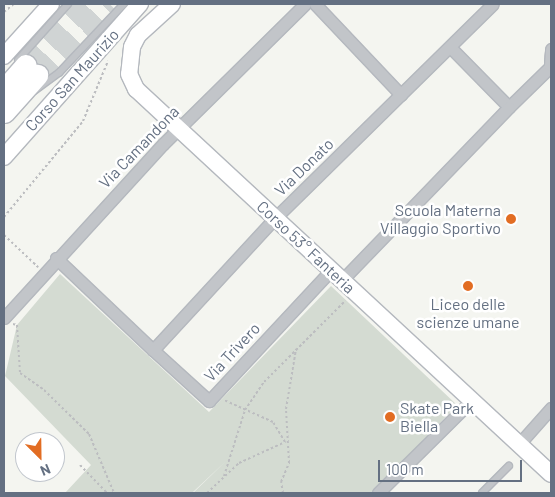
<!DOCTYPE html>
<meta charset="utf-8">
<style>
body{margin:0}
#map{position:relative;width:555px;height:497px;overflow:hidden;background:#f4f5f0;font-family:Barlow,sans-serif}
div>[style]{position:absolute}
.green>*{inset:0;background:#d4dbd2}
.highway-tunnel>*{height:21px;margin-top:-10.5px;transform-origin:0;background:repeating-linear-gradient(90deg,#d0d4d4 0 21px,transparent 0 32px)}
.path>*{height:2px;margin-top:-1px;transform-origin:0;background:repeating-linear-gradient(90deg,#bcbdc0 0 2.5px,transparent 0 5px)}
.roads{filter:drop-shadow(1px 0 #b4b8be) drop-shadow(-1px 0 #b4b8be) drop-shadow(0 1px #b4b8be) drop-shadow(0 -1px #b4b8be)}
.lane>*{height:5.5px;margin:-2.75px;padding:0 2.75px;transform-origin:2.75px;border-radius:2.75px;background:#c2c5c9}
.street>*{height:11px;margin:-5.5px;padding:0 5.5px;transform-origin:5.5px;border-radius:5.5px;background:#c2c5c9}
.secondary>*{height:16px;margin:-8px;padding:0 8px;transform-origin:8px;border-radius:8px;background:#fff}
.highway>*{height:21px;margin:-10.5px;padding:0 10.5px;transform-origin:10.5px;border-radius:10.5px;background:#fff}
.dots>*{width:14px;height:14px;translate:-50% -50%;box-sizing:border-box;border:2px solid #fff;border-radius:50%}
span{translate:-50% -50%;white-space:nowrap;text-align:center;line-height:1.15;-webkit-text-stroke:5px #fff;paint-order:stroke}
.street-label{font-size:16px;color:#647082}
.poi-label{font-size:16px;color:#647082}
.right{translate:-100% -50%;text-align:right}
.left{translate:0 -50%;text-align:left}
.frame{position:absolute;inset:0;border:5px solid #647082;pointer-events:none}
.north{position:absolute;left:15px;top:432px;width:50px;height:50px;box-sizing:border-box;background:#fff;border:1px solid #c1c6cd;border-radius:50%;rotate:157deg;font-size:14px;font-weight:700;line-height:20px;text-align:center;color:#647082}
.north::after{content:'';display:block;margin:auto;width:18px;height:22px;background:#e26d23;clip-path:polygon(50% 0,100% 100%,50% 72%,0 100%)}
.scale{position:absolute;left:378px;top:460px;width:144px;height:22px;box-sizing:border-box;border:2px solid #647082;border-top:0;padding-left:6px;font-size:15px;line-height:18px;white-space:nowrap;color:#647082;-webkit-text-stroke:4px #fff;paint-order:stroke}
</style>
<div id="map">
<div class="green">
<i style="clip-path:polygon(60px 274px,209px 412px,331px 286px,457px 405px,373px 493px,193px 493px,226px 461px,192px 493px,65px 493px,91px 465px,5px 376px,17px 325px)"></i>
</div>
<div class="highway-tunnel">
<i style="left:26px;top:65px;width:86px;rotate:-45deg"></i>
<i style="left:37px;top:75px;width:102px;rotate:-44.2deg"></i>
</div>
<div class="path">
<i style="left:4px;top:12px;width:13px;rotate:-39deg"></i>
<i style="left:4px;top:217px;width:124px;rotate:-50.5deg"></i>
<i style="left:83px;top:121px;width:65px;rotate:-67.4deg"></i>
<i style="left:4px;top:235px;width:47px;rotate:43.3deg"></i>
<i style="left:13px;top:324px;width:4px;rotate:14deg"></i>
<i style="left:17px;top:325px;width:48px;rotate:86.4deg"></i>
<i style="left:20px;top:373px;width:29px;rotate:35deg"></i>
<i style="left:44px;top:390px;width:63px;rotate:44.4deg"></i>
<i style="left:89px;top:434px;width:64px;rotate:67deg"></i>
<i style="left:80px;top:465px;width:39px;rotate:46deg"></i>
<i style="left:224px;top:476px;width:69px;rotate:-72.3deg"></i>
<i style="left:245px;top:410px;width:34px;rotate:-56deg"></i>
<i style="left:264px;top:382px;width:115px;rotate:-45deg"></i>
<i style="left:207px;top:493px;width:44px;rotate:-43.2deg"></i>
<i style="left:239px;top:463px;width:51px;rotate:-24.5deg"></i>
<i style="left:285px;top:442px;width:23px;rotate:-121deg"></i>
<i style="left:273px;top:422px;width:54px;rotate:-155.8deg"></i>
<i style="left:283px;top:493px;width:11px;rotate:-100deg"></i>
<i style="left:281px;top:482px;width:21px;rotate:-67deg"></i>
<i style="left:289px;top:463px;width:54px;rotate:-93.2deg"></i>
<i style="left:286px;top:409px;width:61px;rotate:-80.5deg"></i>
</div>
<div class="roads">
<div class="lane">
<i style="left:18px;top:60px;width:75px;rotate:-48.2deg"></i>
<i style="left:34px;top:91px;width:31px;rotate:-36deg"></i>
<i style="left:59px;top:73px;width:95px;rotate:-46.7deg"></i>
<i style="left:482px;top:493px;width:38px;rotate:-45deg"></i>
</div>
<div class="street">
<i style="left:315px;top:4px;width:125px;rotate:46.6deg"></i>
<i style="left:450px;top:47px;width:84px;rotate:45.5deg"></i>
<i style="left:509px;top:107px;width:59px;rotate:-44.3deg"></i>
<i style="left:550px;top:65px;width:16px;rotate:-86deg"></i>
<i style="left:56px;top:258px;width:134px;rotate:43.5deg"></i>
<i style="left:153px;top:350px;width:180px;rotate:-47.3deg"></i>
<i style="left:275px;top:218px;width:305px;rotate:-44.5deg"></i>
<i style="left:342px;top:280px;width:240px;rotate:-46deg"></i>
<i style="left:4px;top:318px;width:236px;rotate:-47.6deg"></i>
<i style="left:163px;top:144px;width:199px;rotate:-44.6deg"></i>
<i style="left:153px;top:350px;width:76px;rotate:42.3deg"></i>
<i style="left:209px;top:401px;width:179px;rotate:-47deg"></i>
<i style="left:519px;top:444px;width:48px;rotate:-48.4deg"></i>
<i style="left:378px;top:493px;width:132px;rotate:-44.7deg"></i>
</div>
<div class="secondary">
<i style="left:172px;top:4px;width:46px;rotate:137.6deg"></i>
<i style="left:138px;top:35px;width:13px;rotate:117deg"></i>
<i style="left:132px;top:47px;width:27px;rotate:96deg"></i>
<i style="left:129px;top:74px;width:17px;rotate:65deg"></i>
<i style="left:136px;top:89px;width:566px;rotate:42.85deg"></i>
<i style="left:4px;top:56px;width:70px;rotate:-47.9deg"></i>
<i style="left:4px;top:157px;width:205px;rotate:-48.4deg"></i>
</div>
<div class="highway">
<i style="left:4px;top:90px;width:33px;rotate:-49deg"></i>
<i style="left:4px;top:112px;width:50px;rotate:-48.3deg"></i>
</div>
</div>
<div class="dots">
<i style="left:511px;top:219px;background:#e26d23"></i>
<i style="left:468px;top:286px;background:#e26d23"></i>
<i style="left:390px;top:417px;background:#e26d23"></i>
</div>
<div class="street-label">
<span style="left:72px;top:80px;rotate:-48deg">Corso San Maurizio</span>
<span style="left:139px;top:147px;rotate:-46deg">Via Camandona</span>
<span style="left:304px;top:167px;rotate:-44deg">Via Donato</span>
<span style="left:306px;top:247px;rotate:43deg">Corso 53° Fanteria</span>
<span style="left:232px;top:352px;rotate:-47deg">Via Trivero</span>
</div>
<div class="poi-label">
<span class="right" style="left:501px;top:219px">Scuola Materna<br>Villaggio Sportivo</span>
<span style="left:468px;top:313px">Liceo delle<br>scienze umane</span>
<span class="left" style="left:400px;top:417px">Skate Park<br>Biella</span>
</div>
<div class="frame"></div>
<div class="north">N</div>
<div class="scale">100 m</div>
</div>
